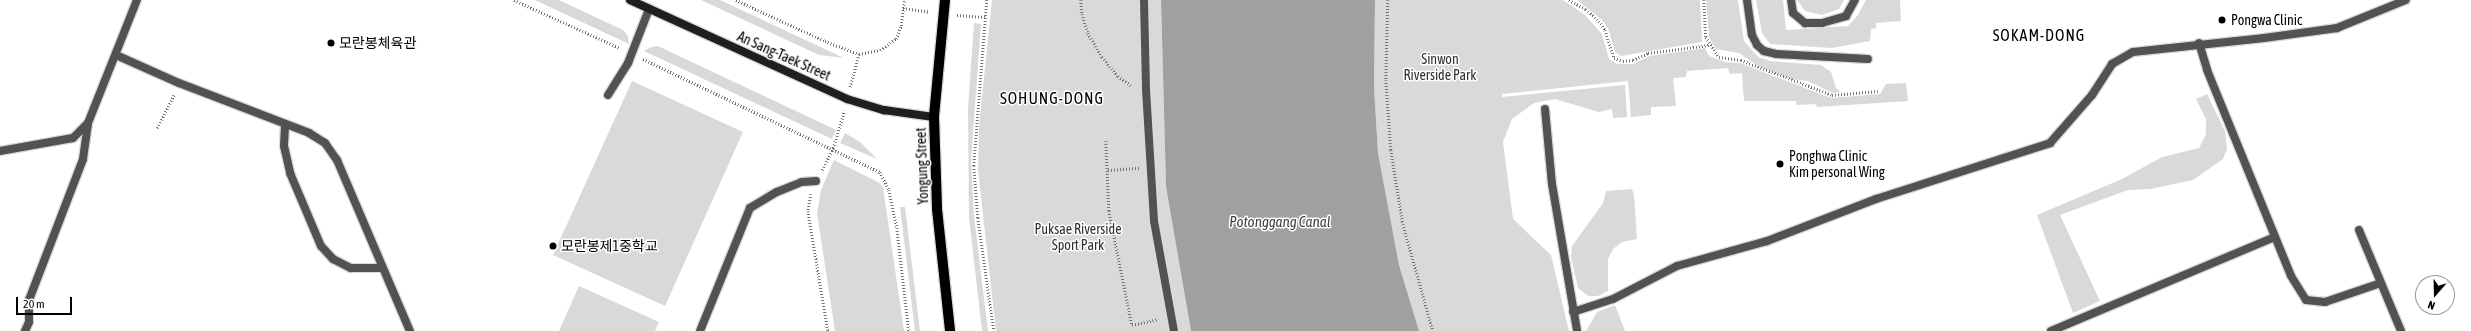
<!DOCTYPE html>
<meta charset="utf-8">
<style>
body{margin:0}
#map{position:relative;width:2471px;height:331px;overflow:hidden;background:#fff;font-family:"Asap Condensed","Noto Sans KR",sans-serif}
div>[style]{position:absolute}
.green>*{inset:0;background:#d9d9d9}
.water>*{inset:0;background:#a0a0a0}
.path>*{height:2.5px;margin-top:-1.25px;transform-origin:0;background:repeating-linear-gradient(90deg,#747474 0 1px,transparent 0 3px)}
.roads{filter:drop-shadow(1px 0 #dbdbdb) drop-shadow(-1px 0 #dbdbdb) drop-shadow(0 1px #dbdbdb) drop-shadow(0 -1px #dbdbdb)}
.service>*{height:8px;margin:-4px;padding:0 4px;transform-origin:4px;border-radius:4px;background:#525252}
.pedestrian>*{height:8px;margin:-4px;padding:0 4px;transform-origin:4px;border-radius:4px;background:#525252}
.minor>*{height:8px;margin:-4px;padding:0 4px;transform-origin:4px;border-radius:4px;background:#525252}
.tertiary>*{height:8px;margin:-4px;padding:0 4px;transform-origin:4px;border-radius:4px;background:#525252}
.secondary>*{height:8px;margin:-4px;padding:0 4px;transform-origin:4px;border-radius:4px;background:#1f1f1f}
.primary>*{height:10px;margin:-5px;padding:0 5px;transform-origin:5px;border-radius:5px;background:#000}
.dots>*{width:11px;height:11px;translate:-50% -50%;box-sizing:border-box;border:2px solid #fff;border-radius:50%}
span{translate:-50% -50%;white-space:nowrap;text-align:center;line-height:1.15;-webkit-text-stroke:3px #fff;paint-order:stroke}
.poi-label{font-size:14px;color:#000}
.left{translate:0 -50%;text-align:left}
.street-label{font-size:14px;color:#000}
.park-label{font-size:14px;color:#303030}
.water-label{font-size:15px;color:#414141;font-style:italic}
.quarter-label{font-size:16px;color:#000;letter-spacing:1px}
.north{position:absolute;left:2415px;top:275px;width:40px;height:40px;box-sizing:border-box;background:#fff;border:1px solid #999;border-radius:50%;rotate:200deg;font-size:11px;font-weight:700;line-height:16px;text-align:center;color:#000}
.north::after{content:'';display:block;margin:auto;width:14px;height:18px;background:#000;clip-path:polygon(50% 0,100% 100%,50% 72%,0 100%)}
.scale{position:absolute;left:16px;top:297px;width:56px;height:18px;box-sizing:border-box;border:2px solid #000;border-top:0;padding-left:5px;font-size:12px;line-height:14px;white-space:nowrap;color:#000;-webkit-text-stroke:3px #fff;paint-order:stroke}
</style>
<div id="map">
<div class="green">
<i style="clip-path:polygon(535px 0,559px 0,623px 30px,628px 36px,629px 44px)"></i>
<i style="clip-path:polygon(701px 0,720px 0,844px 58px,819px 55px)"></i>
<i style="clip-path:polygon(992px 0,1161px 0,1166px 187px,1191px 331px,996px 331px,978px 170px,979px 126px)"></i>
<i style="clip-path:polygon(1375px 0,1563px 0,1585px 15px,1602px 34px,1609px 59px,1617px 64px,1633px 64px,1650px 56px,1705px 48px,1709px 56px,1725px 62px,1740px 63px,1831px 98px,1880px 94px,1886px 84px,1906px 83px,1908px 101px,1817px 107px,1816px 104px,1796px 105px,1796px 101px,1744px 101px,1742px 73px,1730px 74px,1728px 68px,1687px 71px,1686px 77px,1673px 78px,1676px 106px,1651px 107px,1651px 115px,1631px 117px,1628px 81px,1502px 94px,1502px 97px,1625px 85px,1627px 117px,1613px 118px,1612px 109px,1599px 112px,1555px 99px,1534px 103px,1512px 119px,1503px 142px,1513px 219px,1551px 255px,1569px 331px,1419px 331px,1399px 265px,1378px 153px,1374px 87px)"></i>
<i style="clip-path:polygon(1577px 0,1700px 0,1702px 42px,1621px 56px,1615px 52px,1608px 28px,1601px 19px)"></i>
<i style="clip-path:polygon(1706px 0,1738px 0,1744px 41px,1758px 57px,1770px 61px,1821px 65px,1831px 72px,1836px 88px,1841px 92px,1833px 93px,1808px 81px,1790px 79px,1760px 67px,1739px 53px,1716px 49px,1709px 37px)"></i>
<i style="clip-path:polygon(1756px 0,1783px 0,1786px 30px,1848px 26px,1858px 15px,1866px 0,1900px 0,1901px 21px,1876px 23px,1876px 28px,1871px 29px,1870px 41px,1832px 48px,1770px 44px,1762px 33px)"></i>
<i style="clip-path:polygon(1797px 0,1844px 0,1839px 9px,1822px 15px,1805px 11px)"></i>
<i style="clip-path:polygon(974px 23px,981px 24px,971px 161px,974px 216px,988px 331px,982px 331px,969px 217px,968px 108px)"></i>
<i style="clip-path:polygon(658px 46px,836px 130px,832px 139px,644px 51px,651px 47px)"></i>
<i style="clip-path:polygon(632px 81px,743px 132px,665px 306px,553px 255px)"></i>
<i style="clip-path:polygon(2207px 94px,2225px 131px,2227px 149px,2223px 159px,2193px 180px,2150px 189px,2128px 190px,2060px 215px,2100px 301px,2073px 313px,2037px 215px,2122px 179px,2162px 157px,2199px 148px,2206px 134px,2206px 119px,2196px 99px)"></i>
<i style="clip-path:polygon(845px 133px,860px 142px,877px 159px,840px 143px)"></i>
<i style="clip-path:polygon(834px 160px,878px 182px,883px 187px,904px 331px,835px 331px,817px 213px,821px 190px)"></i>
<i style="clip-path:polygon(1632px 189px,1634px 195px,1637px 239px,1622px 242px,1613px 249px,1608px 259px,1608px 291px,1598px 296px,1588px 296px,1578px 288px,1571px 257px,1572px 246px,1603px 203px,1606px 191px)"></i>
<i style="clip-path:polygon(900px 207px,905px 207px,920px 331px,915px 331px)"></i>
<i style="clip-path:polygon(579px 286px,659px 322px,655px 331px,559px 331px)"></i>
<i style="clip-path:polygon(1615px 305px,1625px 331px,1586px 331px,1597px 312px)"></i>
</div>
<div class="water">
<i style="clip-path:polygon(1161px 0,1375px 0,1374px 87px,1378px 153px,1399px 265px,1419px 331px,1191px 331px,1166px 187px)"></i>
</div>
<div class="path">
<i style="left:514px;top:0;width:116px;rotate:24.4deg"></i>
<i style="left:736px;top:0;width:98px;rotate:24.7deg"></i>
<i style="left:825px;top:41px;width:36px;rotate:21deg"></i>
<i style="left:859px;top:54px;width:21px;rotate:-11deg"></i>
<i style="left:880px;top:50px;width:19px;rotate:-35deg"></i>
<i style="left:896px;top:39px;width:14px;rotate:-69deg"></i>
<i style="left:901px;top:26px;width:26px;rotate:-83deg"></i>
<i style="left:987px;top:0;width:167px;rotate:94.5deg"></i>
<i style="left:974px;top:166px;width:52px;rotate:85.6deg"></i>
<i style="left:978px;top:218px;width:114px;rotate:81.9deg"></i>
<i style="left:1081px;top:0;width:14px;rotate:86deg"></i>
<i style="left:1082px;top:14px;width:20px;rotate:72deg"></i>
<i style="left:1088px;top:33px;width:28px;rotate:60deg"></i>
<i style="left:1102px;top:57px;width:25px;rotate:50deg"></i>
<i style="left:1118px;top:76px;width:17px;rotate:36deg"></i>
<i style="left:1388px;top:0;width:80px;rotate:91.4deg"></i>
<i style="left:1386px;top:80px;width:70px;rotate:85.9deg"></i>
<i style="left:1391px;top:150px;width:75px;rotate:80.8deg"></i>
<i style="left:1403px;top:224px;width:111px;rotate:74.3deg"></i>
<i style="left:1569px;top:0;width:19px;rotate:28deg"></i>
<i style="left:1586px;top:9px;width:18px;rotate:43deg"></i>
<i style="left:1599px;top:21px;width:11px;rotate:56deg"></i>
<i style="left:1605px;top:30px;width:29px;rotate:72deg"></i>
<i style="left:1614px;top:58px;width:9px;rotate:18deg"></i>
<i style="left:1623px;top:61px;width:10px;rotate:-6deg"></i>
<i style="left:1633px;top:60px;width:17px;rotate:-25deg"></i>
<i style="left:1648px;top:53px;width:62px;rotate:-7.5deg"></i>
<i style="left:1704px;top:0;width:37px;rotate:87deg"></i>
<i style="left:1706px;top:37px;width:24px;rotate:57deg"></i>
<i style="left:1719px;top:57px;width:22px;rotate:8deg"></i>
<i style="left:1741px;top:60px;width:97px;rotate:21deg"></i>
<i style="left:1832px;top:95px;width:46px;rotate:-5deg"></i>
<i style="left:903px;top:8px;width:27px;rotate:8deg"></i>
<i style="left:957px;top:15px;width:28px;rotate:4deg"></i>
<i style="left:643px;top:59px;width:263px;rotate:25.5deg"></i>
<i style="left:880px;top:172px;width:20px;rotate:63deg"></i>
<i style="left:889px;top:190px;width:39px;rotate:78deg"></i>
<i style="left:897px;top:228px;width:104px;rotate:83.4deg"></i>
<i style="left:850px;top:87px;width:34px;rotate:-75deg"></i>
<i style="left:157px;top:128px;width:38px;rotate:-63deg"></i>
<i style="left:1106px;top:141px;width:70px;rotate:87.5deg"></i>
<i style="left:1109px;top:211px;width:116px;rotate:78.6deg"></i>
<i style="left:1132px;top:325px;width:27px;rotate:-13deg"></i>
<i style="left:822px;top:170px;width:25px;rotate:-63deg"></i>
<i style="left:833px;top:148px;width:39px;rotate:-73deg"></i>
<i style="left:1108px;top:170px;width:31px;rotate:-4deg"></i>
<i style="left:811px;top:194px;width:17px;rotate:100deg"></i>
<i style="left:808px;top:211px;width:122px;rotate:80.5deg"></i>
</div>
<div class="roads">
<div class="service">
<i style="left:1791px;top:0;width:13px;rotate:81deg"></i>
<i style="left:1793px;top:13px;width:16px;rotate:40deg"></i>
<i style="left:1805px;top:23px;width:17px"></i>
<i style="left:1822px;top:23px;width:25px;rotate:-16deg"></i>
<i style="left:1846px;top:16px;width:18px;rotate:-61deg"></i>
<i style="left:1573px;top:312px;width:42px;rotate:-18deg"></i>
<i style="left:1613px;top:299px;width:72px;rotate:-27.3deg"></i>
<i style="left:1677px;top:266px;width:93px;rotate:-15.5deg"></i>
<i style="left:1767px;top:241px;width:117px;rotate:-21.1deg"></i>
<i style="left:1876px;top:199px;width:183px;rotate:-17.8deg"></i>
<i style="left:2050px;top:143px;width:64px;rotate:-48.8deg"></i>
<i style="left:2092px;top:95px;width:37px;rotate:-57deg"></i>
<i style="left:2112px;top:64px;width:24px;rotate:-30deg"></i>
<i style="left:29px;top:322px;width:22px;rotate:-90deg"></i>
<i style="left:29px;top:300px;width:151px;rotate:-69deg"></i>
<i style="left:83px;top:159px;width:36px;rotate:-82deg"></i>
</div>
<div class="pedestrian">
<i style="left:1144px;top:0;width:90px;rotate:88.7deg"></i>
<i style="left:1146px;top:90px;width:131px;rotate:86.5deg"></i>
<i style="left:1154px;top:221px;width:112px;rotate:79.7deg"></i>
</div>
<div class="minor">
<i style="left:1747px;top:0;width:35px;rotate:82deg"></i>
<i style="left:1752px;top:35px;width:11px;rotate:63deg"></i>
<i style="left:1757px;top:45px;width:9px;rotate:41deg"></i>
<i style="left:1764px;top:51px;width:12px;rotate:14deg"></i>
<i style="left:1776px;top:54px;width:92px;rotate:3.1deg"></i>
<i style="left:2199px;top:43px;width:28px;rotate:73deg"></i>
<i style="left:2207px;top:70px;width:222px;rotate:67.8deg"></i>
<i style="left:2291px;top:276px;width:28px;rotate:58deg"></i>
<i style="left:2306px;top:300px;width:19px;rotate:6deg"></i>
<i style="left:2325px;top:302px;width:59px;rotate:-18.7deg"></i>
<i style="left:2133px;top:52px;width:132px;rotate:-6.1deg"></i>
<i style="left:2264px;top:38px;width:74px;rotate:-7.8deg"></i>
<i style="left:2337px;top:28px;width:74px;rotate:-22.1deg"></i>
<i style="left:116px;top:55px;width:69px;rotate:24deg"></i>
<i style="left:179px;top:83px;width:139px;rotate:21deg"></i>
<i style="left:309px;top:133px;width:19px;rotate:32deg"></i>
<i style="left:325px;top:143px;width:21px;rotate:55deg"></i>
<i style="left:337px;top:160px;width:186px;rotate:66.9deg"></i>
<i style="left:608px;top:95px;width:38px;rotate:-58deg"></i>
<i style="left:628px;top:63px;width:58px;rotate:-68.7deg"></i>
<i style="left:285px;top:126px;width:20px;rotate:93deg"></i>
<i style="left:284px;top:146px;width:28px;rotate:77deg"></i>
<i style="left:290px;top:173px;width:79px;rotate:67deg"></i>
<i style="left:321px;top:246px;width:18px;rotate:47deg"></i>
<i style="left:333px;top:259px;width:20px;rotate:27deg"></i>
<i style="left:351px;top:268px;width:31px"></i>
<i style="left:0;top:151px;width:74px;rotate:-10.1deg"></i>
<i style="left:73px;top:138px;width:21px;rotate:-45deg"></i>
<i style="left:88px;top:123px;width:132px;rotate:-68.3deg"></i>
<i style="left:2359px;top:230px;width:109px;rotate:67.4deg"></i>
<i style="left:25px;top:331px;width:10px;rotate:-66deg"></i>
<i style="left:700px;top:331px;width:133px;rotate:-67.9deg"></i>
<i style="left:750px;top:208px;width:31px;rotate:-31deg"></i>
<i style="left:777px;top:192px;width:27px;rotate:-22deg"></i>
<i style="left:802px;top:182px;width:14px;rotate:-4deg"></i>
<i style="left:2051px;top:331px;width:243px;rotate:-22.8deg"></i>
</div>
<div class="tertiary">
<i style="left:1545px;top:109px;width:75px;rotate:84.7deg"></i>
<i style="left:1552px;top:184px;width:149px;rotate:80.3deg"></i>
</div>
<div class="secondary">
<i style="left:630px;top:0;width:239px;rotate:24.5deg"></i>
<i style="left:847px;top:99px;width:39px;rotate:17deg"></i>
<i style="left:884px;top:110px;width:50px;rotate:8deg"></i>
</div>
<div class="primary">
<i style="left:945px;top:0;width:118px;rotate:95.4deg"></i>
<i style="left:934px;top:117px;width:92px;rotate:88.1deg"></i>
<i style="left:937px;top:209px;width:123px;rotate:83.9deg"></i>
</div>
</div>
<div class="dots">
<i style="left:2222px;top:20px;background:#000"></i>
<i style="left:331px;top:43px;background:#000"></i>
<i style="left:1780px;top:164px;background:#000"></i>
<i style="left:553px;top:246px;background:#000"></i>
</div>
<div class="poi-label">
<span class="left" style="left:2231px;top:20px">Pongwa Clinic</span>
<span class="left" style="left:339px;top:43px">모란봉체육관</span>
<span class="left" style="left:1789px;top:164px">Ponghwa Clinic<br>Kim personal Wing</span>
<span class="left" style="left:561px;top:246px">모란봉제1중학교</span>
</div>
<div class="street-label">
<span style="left:784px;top:56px;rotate:24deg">An Sang-Taek Street</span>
<span style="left:922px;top:166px;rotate:-92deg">Yongung Street</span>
</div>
<div class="park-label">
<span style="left:1440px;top:67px">Sinwon<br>Riverside Park</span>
<span style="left:1078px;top:237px">Puksae Riverside<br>Sport Park</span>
</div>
<div class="water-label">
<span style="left:1280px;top:222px">Potonggang Canal</span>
</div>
<div class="quarter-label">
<span style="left:2039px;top:35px">SOKAM-DONG</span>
<span style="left:1052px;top:98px">SOHUNG-DONG</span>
</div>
<div class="north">N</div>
<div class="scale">20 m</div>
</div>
